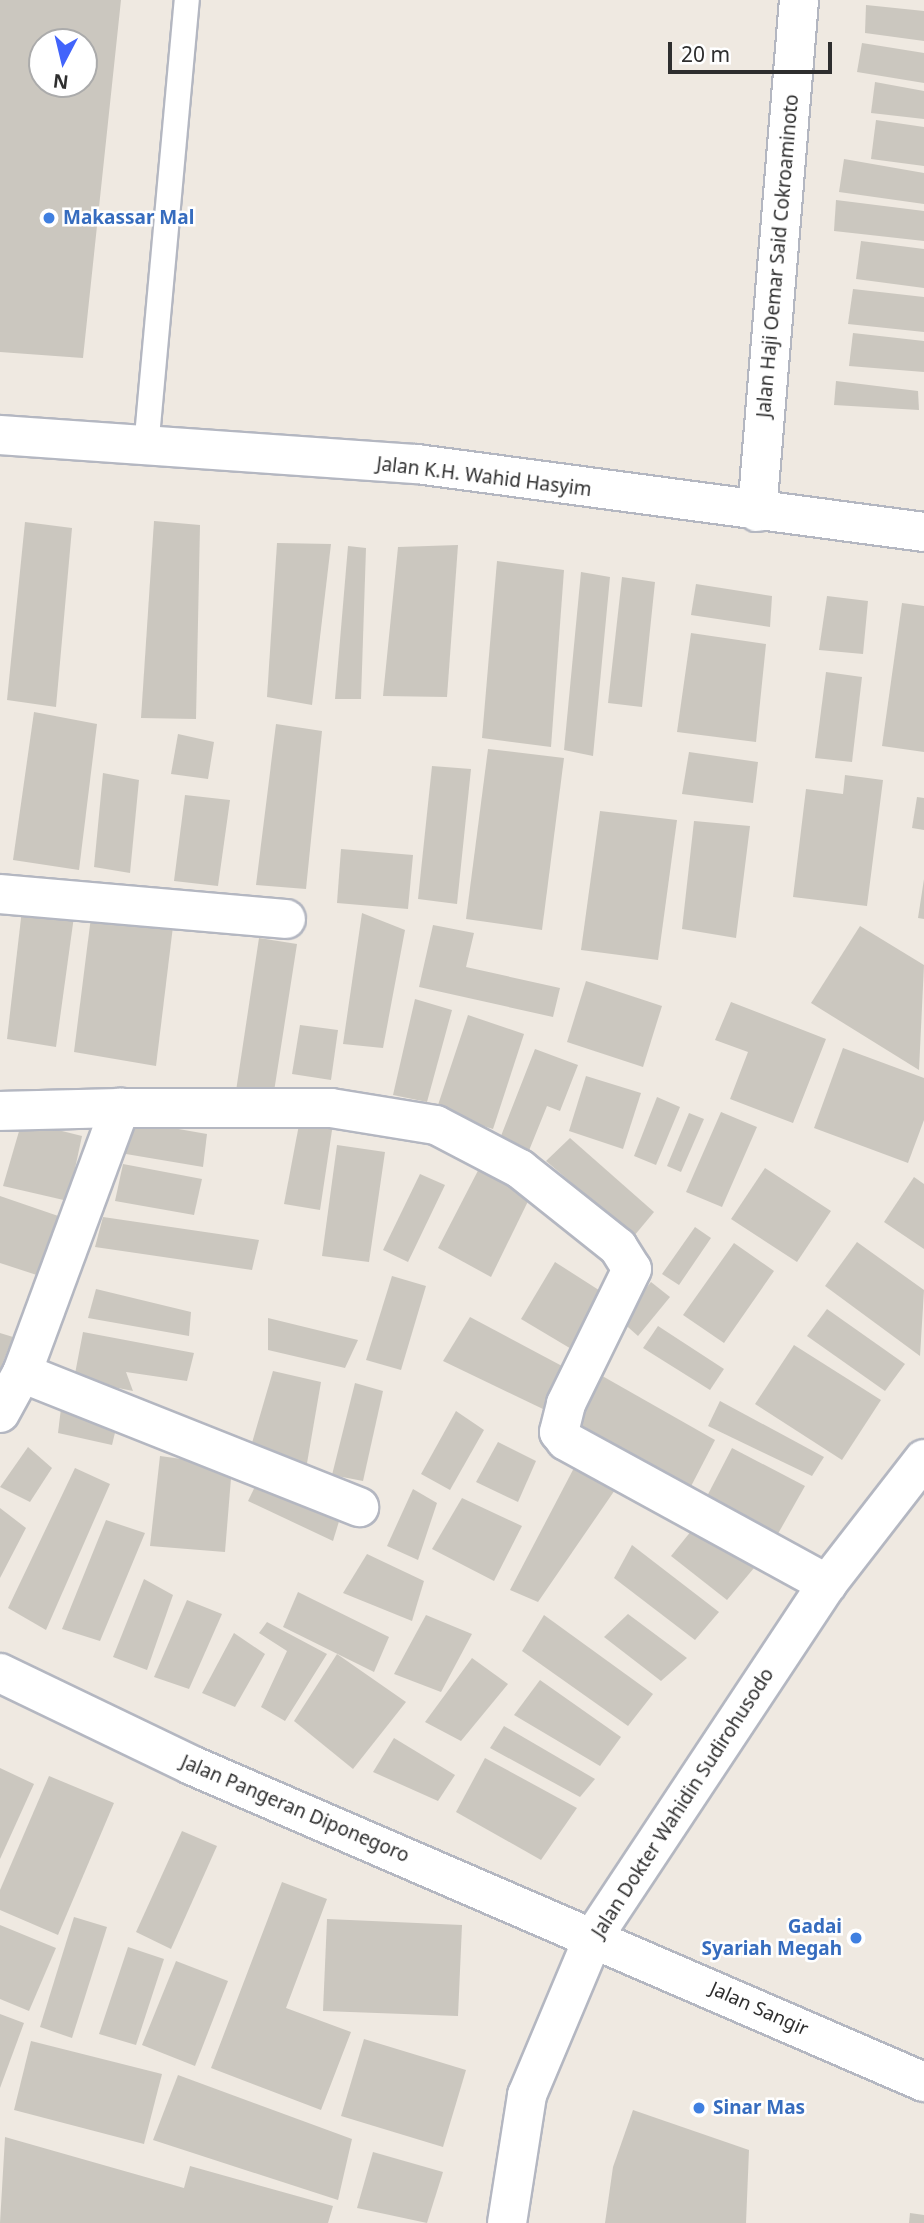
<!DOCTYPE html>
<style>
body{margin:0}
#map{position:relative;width:924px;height:2223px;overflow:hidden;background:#efe9e1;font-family:"Noto Sans",sans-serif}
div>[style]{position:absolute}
.building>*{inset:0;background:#cbc7bf}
.roads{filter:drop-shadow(2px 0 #b4b7c1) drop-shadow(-2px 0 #b4b7c1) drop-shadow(0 2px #b4b7c1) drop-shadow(0 -2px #b4b7c1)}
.lane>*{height:24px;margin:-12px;padding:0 12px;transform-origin:12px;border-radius:12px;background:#fff}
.street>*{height:38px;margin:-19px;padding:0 19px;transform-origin:19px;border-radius:19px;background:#fff}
.secondary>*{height:38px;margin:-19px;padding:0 19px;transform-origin:19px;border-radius:19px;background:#fff}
.dots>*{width:19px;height:19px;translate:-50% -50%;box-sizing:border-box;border:4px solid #fff;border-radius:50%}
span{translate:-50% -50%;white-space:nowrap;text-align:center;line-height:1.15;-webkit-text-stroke:5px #fff;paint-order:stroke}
.shop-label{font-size:19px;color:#366cbe;font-weight:700}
.left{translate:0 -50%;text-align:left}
.right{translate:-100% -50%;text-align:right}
.street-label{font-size:19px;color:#2e2e2e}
.north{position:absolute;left:28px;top:28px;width:70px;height:70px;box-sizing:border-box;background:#fff;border:2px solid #ababab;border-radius:50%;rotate:187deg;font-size:19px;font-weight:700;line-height:28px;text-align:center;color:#2e2e2e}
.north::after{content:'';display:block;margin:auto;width:24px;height:32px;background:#4264fb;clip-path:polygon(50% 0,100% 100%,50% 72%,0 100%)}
.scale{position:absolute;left:668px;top:42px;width:164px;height:32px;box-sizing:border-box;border:4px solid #2e2e2e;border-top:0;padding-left:9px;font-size:21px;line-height:24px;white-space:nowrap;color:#2e2e2e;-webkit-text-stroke:5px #fff;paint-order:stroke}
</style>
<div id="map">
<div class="building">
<i style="clip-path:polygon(evenodd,0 0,121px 0,83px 358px,0 352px,0 0,42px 42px,84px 42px,84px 84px,42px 84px,42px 42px)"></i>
<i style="clip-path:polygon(866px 5px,924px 11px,924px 41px,865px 33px)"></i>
<i style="clip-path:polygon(862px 43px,924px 53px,924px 83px,857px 72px)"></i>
<i style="clip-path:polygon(875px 82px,924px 91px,924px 119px,871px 113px)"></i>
<i style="clip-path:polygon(876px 120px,924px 127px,924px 166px,871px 159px)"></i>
<i style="clip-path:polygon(844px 159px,924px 173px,924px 204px,839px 192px)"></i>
<i style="clip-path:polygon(836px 200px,924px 211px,924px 241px,834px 231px)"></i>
<i style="clip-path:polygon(861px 241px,924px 249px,924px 288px,856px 279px)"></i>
<i style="clip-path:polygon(853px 289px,924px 297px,924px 332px,848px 324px)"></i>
<i style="clip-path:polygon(853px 333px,924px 341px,924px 372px,849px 366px)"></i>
<i style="clip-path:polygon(836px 381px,918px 391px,919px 410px,834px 405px)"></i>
<i style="clip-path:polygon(154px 521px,200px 525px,196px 719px,141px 718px)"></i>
<i style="clip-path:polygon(25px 522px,72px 528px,56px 707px,7px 700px)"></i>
<i style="clip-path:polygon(277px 543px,331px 544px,312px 705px,267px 697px)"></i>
<i style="clip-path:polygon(458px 545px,447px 697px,383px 696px,398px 547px)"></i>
<i style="clip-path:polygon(348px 546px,366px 548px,361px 699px,335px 699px)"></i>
<i style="clip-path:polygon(497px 561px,564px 570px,551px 747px,482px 738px)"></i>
<i style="clip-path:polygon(581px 572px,610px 577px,593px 756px,564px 750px)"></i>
<i style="clip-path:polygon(622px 577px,655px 582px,642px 707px,608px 703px)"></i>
<i style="clip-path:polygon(696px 584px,772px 596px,770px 627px,691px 615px)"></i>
<i style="clip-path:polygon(827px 596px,868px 601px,863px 654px,819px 650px)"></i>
<i style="clip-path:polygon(902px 603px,924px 606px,924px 752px,882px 746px)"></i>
<i style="clip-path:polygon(691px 633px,766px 644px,756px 742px,677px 732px)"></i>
<i style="clip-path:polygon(826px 672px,862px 677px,852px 762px,815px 758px)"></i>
<i style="clip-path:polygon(34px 712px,97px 724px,79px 870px,13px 860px)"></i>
<i style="clip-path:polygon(276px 724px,322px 731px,306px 889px,256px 885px)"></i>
<i style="clip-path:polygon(178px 734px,214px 742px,208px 779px,171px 774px)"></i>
<i style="clip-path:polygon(488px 749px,564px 758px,542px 930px,466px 919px)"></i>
<i style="clip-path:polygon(689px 752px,758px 762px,753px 803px,682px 794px)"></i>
<i style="clip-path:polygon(432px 766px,471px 769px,457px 904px,418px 899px)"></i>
<i style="clip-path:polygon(103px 773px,139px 780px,130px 873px,94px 867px)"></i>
<i style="clip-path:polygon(845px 775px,883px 780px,867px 906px,793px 897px,806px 789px,843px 794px)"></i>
<i style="clip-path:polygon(185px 795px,230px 800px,218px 886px,174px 881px)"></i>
<i style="clip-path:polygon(917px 797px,924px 798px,924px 830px,912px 828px)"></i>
<i style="clip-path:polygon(600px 811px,677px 820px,658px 960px,581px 950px)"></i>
<i style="clip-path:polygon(694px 821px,750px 826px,736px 938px,682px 929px)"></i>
<i style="clip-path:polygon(341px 849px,413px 855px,408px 909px,337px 903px)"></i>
<i style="clip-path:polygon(924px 879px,924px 919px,918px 918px)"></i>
<i style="clip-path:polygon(23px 901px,75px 909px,56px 1047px,7px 1039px)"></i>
<i style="clip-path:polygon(92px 909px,174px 918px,156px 1066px,74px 1052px)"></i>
<i style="clip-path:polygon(362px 913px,405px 930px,383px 1048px,343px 1044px)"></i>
<i style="clip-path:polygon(433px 925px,474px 933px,466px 967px,560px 988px,553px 1017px,419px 987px)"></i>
<i style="clip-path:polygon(860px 926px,924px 965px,919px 1070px,811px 1003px)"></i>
<i style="clip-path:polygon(259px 938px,297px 944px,273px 1098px,236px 1091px)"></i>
<i style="clip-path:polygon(586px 981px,662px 1006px,643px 1067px,567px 1042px)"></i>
<i style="clip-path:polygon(415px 999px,452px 1010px,427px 1102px,393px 1095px)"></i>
<i style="clip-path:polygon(731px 1002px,826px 1039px,793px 1123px,730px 1099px,748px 1052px,715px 1040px)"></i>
<i style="clip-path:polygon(468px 1015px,524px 1034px,493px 1129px,436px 1111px)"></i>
<i style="clip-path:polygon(300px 1025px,338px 1030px,331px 1080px,292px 1074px)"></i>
<i style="clip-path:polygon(843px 1048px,924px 1078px,924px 1120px,908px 1163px,814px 1128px)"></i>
<i style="clip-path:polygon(535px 1049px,578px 1065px,560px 1111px,547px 1106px,528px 1153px,499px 1141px)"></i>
<i style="clip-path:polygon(586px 1076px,641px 1093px,623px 1149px,569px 1131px)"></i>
<i style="clip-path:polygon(657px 1097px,680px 1107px,656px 1165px,634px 1156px)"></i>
<i style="clip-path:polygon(721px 1112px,757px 1127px,722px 1207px,686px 1192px)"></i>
<i style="clip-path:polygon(689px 1113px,704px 1119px,681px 1172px,667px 1166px)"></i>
<i style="clip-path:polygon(301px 1114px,334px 1117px,320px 1210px,284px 1204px)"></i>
<i style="clip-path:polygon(127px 1120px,207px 1134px,203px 1167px,120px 1153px)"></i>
<i style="clip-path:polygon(22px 1121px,82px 1136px,68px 1201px,3px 1186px)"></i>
<i style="clip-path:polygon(570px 1138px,654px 1212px,634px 1236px,546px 1161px)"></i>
<i style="clip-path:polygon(337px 1145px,385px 1152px,369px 1262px,322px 1256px)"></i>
<i style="clip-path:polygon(484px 1159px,534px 1189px,491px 1277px,438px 1248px)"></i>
<i style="clip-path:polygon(123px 1164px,202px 1179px,194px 1215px,115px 1201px)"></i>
<i style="clip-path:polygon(765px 1168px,831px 1211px,797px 1262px,731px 1219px)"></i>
<i style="clip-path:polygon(420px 1174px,445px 1185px,408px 1262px,383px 1250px)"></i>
<i style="clip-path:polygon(914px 1177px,924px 1184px,924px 1249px,884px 1222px)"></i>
<i style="clip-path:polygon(0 1196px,67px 1219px,49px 1279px,0 1263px)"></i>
<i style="clip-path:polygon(103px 1217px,259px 1240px,252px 1270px,95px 1247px)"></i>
<i style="clip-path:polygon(695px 1227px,711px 1238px,679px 1285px,662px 1274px)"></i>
<i style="clip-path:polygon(857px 1242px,924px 1290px,920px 1356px,825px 1286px)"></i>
<i style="clip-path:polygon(734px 1243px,774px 1271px,724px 1343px,683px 1315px)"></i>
<i style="clip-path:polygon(555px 1262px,605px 1294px,573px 1350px,521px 1319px)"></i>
<i style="clip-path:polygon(392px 1276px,426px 1286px,401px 1370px,366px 1360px)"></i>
<i style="clip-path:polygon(651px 1282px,670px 1297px,638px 1336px,620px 1320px)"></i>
<i style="clip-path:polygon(96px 1289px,191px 1312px,189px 1336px,88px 1318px)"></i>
<i style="clip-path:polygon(827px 1309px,905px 1364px,885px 1391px,807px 1336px)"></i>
<i style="clip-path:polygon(470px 1317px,562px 1366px,543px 1409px,443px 1361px)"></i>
<i style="clip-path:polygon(268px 1318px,358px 1340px,345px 1368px,268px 1350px)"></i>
<i style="clip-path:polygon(658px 1326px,724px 1369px,710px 1390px,643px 1348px)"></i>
<i style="clip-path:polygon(83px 1332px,194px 1353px,187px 1381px,126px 1372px,133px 1391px,74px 1379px)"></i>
<i style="clip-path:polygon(0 1333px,13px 1337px,0 1370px)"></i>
<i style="clip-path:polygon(794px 1345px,881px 1400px,842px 1460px,755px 1404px)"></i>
<i style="clip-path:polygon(590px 1369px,715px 1440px,687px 1494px,560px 1429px)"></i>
<i style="clip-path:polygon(273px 1371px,321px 1382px,306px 1469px,247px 1460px)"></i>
<i style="clip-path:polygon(355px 1383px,383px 1391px,363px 1481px,332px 1475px)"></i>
<i style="clip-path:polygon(62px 1400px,120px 1412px,112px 1445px,58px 1433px)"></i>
<i style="clip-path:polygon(720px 1401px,824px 1457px,812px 1476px,708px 1426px)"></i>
<i style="clip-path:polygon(456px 1411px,484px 1430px,450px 1490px,421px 1474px)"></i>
<i style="clip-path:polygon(498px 1442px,536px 1461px,518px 1502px,476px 1482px)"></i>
<i style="clip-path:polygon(28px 1447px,52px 1468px,30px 1502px,0 1487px)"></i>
<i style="clip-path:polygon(732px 1448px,805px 1486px,775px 1539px,704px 1502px)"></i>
<i style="clip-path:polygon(160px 1456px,232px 1466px,225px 1552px,150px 1546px)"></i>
<i style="clip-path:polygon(575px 1466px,617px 1487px,538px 1602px,510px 1590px)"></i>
<i style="clip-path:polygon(75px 1468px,110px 1484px,46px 1630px,8px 1608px)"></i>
<i style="clip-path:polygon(262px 1472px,344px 1505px,333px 1541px,248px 1501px)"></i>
<i style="clip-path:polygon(413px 1489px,437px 1503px,418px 1560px,387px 1546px)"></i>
<i style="clip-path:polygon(462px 1498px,522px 1526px,494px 1581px,432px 1549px)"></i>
<i style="clip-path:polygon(0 1508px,26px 1528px,0 1578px)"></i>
<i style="clip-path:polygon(106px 1520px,145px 1533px,100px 1641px,62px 1629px)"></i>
<i style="clip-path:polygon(696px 1525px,754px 1568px,727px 1600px,671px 1556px)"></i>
<i style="clip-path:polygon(632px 1545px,719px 1612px,695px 1640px,614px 1578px)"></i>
<i style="clip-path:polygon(367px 1554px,424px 1581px,412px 1621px,343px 1593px)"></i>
<i style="clip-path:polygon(144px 1579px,173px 1595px,147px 1670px,113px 1657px)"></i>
<i style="clip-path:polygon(298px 1592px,389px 1637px,374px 1672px,283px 1627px)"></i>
<i style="clip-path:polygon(187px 1600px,222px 1614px,189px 1689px,154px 1677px)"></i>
<i style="clip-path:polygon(628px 1614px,687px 1658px,661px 1681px,604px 1637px)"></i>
<i style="clip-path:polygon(426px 1615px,472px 1634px,441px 1692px,394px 1674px)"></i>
<i style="clip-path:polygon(544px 1615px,653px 1694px,628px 1726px,522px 1651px)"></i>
<i style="clip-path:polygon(267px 1622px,327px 1654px,285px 1721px,261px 1707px,287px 1651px,259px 1633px)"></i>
<i style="clip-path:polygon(234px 1633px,265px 1654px,235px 1707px,202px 1693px)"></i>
<i style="clip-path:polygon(337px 1654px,406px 1702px,353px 1769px,294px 1721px)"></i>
<i style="clip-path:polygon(472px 1658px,508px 1684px,461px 1741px,425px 1722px)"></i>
<i style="clip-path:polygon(540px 1680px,621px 1737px,600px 1766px,514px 1715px)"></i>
<i style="clip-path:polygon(504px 1726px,595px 1779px,580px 1797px,490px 1748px)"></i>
<i style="clip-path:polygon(394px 1738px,455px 1775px,438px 1801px,373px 1772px)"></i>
<i style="clip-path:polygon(485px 1758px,577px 1808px,541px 1860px,456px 1812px)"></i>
<i style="clip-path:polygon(0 1768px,34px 1784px,0 1859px)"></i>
<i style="clip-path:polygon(49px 1776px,114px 1803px,58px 1935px,0 1910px,0 1890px)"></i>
<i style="clip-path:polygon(182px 1831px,217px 1846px,171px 1949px,136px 1932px)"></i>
<i style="clip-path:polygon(282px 1882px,327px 1899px,286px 2008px,351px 2032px,321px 2110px,211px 2068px)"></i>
<i style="clip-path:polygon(74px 1917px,107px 1927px,72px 2038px,40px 2027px)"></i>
<i style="clip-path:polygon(327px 1919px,462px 1925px,458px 2016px,323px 2011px)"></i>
<i style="clip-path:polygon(0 1925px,56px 1948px,29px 2011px,0 1999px)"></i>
<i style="clip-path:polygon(128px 1947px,164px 1959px,136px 2045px,99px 2034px)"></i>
<i style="clip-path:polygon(176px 1961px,228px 1981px,195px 2066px,142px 2045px)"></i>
<i style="clip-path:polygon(0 2014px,24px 2023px,0 2088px)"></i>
<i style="clip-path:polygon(364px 2039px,466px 2070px,443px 2147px,341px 2116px)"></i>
<i style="clip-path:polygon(31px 2041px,162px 2074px,144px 2144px,14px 2110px)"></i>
<i style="clip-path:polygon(178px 2075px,352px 2139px,338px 2200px,153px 2140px)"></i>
<i style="clip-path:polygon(633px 2110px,749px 2150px,746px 2223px,605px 2223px,613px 2167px)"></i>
<i style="clip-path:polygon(5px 2137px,184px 2188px,190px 2166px,333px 2206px,328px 2223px,0 2223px)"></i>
<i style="clip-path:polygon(373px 2152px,443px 2172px,427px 2223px,357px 2208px)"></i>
<i style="clip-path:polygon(910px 2213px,924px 2215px,924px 2223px,909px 2223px)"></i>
</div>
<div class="roads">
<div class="lane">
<i style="left:146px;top:448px;width:450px;rotate:-84.8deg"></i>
</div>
<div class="street">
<i style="left:0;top:435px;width:418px;rotate:4deg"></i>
<i style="left:417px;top:464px;width:512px;rotate:7.64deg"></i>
<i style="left:0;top:894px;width:287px;rotate:5deg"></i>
<i style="left:0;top:1111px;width:120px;rotate:-1.4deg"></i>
<i style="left:22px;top:1373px;width:363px;rotate:21.7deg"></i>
<i style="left:0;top:1413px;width:46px;rotate:-61.2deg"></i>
<i style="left:22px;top:1373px;width:283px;rotate:-69.7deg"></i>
<i style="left:120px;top:1108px;width:211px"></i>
<i style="left:331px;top:1108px;width:106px;rotate:9.2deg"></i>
<i style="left:436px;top:1125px;width:95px;rotate:27.6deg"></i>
<i style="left:520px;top:1169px;width:125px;rotate:38.5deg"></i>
<i style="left:618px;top:1247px;width:26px;rotate:58deg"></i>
<i style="left:632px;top:1269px;width:150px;rotate:116.1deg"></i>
<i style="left:566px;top:1404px;width:29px;rotate:104deg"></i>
<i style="left:559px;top:1432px;width:11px;rotate:52deg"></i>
<i style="left:566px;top:1441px;width:298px;rotate:28.7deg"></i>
</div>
<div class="secondary">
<i style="left:757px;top:512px;width:514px;rotate:-85.31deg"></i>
<i style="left:0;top:1673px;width:212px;rotate:25.7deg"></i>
<i style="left:191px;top:1765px;width:799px;rotate:23.39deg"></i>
<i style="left:507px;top:2223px;width:130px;rotate:-81.1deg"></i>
<i style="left:527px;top:2095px;width:173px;rotate:-67.2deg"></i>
<i style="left:594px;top:1936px;width:422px;rotate:-56.5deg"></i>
<i style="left:827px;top:1584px;width:158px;rotate:-52.2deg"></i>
</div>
</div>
<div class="dots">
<i style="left:49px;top:218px;background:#3f7fe0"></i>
<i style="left:856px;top:1938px;background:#3f7fe0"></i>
<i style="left:699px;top:2108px;background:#3f7fe0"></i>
</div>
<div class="shop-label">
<span class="left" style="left:63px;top:218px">Makassar Mal</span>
<span class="right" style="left:842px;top:1938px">Gadai<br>Syariah Megah</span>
<span class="left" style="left:713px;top:2108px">Sinar Mas</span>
</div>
<div class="street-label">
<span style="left:778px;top:256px;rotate:-85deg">Jalan Haji Oemar Said Cokroaminoto</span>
<span style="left:484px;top:477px;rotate:7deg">Jalan K.H. Wahid Hasyim</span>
<span style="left:683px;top:1803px;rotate:-57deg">Jalan Dokter Wahidin Sudirohusodo</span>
<span style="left:295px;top:1809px;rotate:23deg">Jalan Pangeran Diponegoro</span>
<span style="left:759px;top:2009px;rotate:24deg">Jalan Sangir</span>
</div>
<div class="north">N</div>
<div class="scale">20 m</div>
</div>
